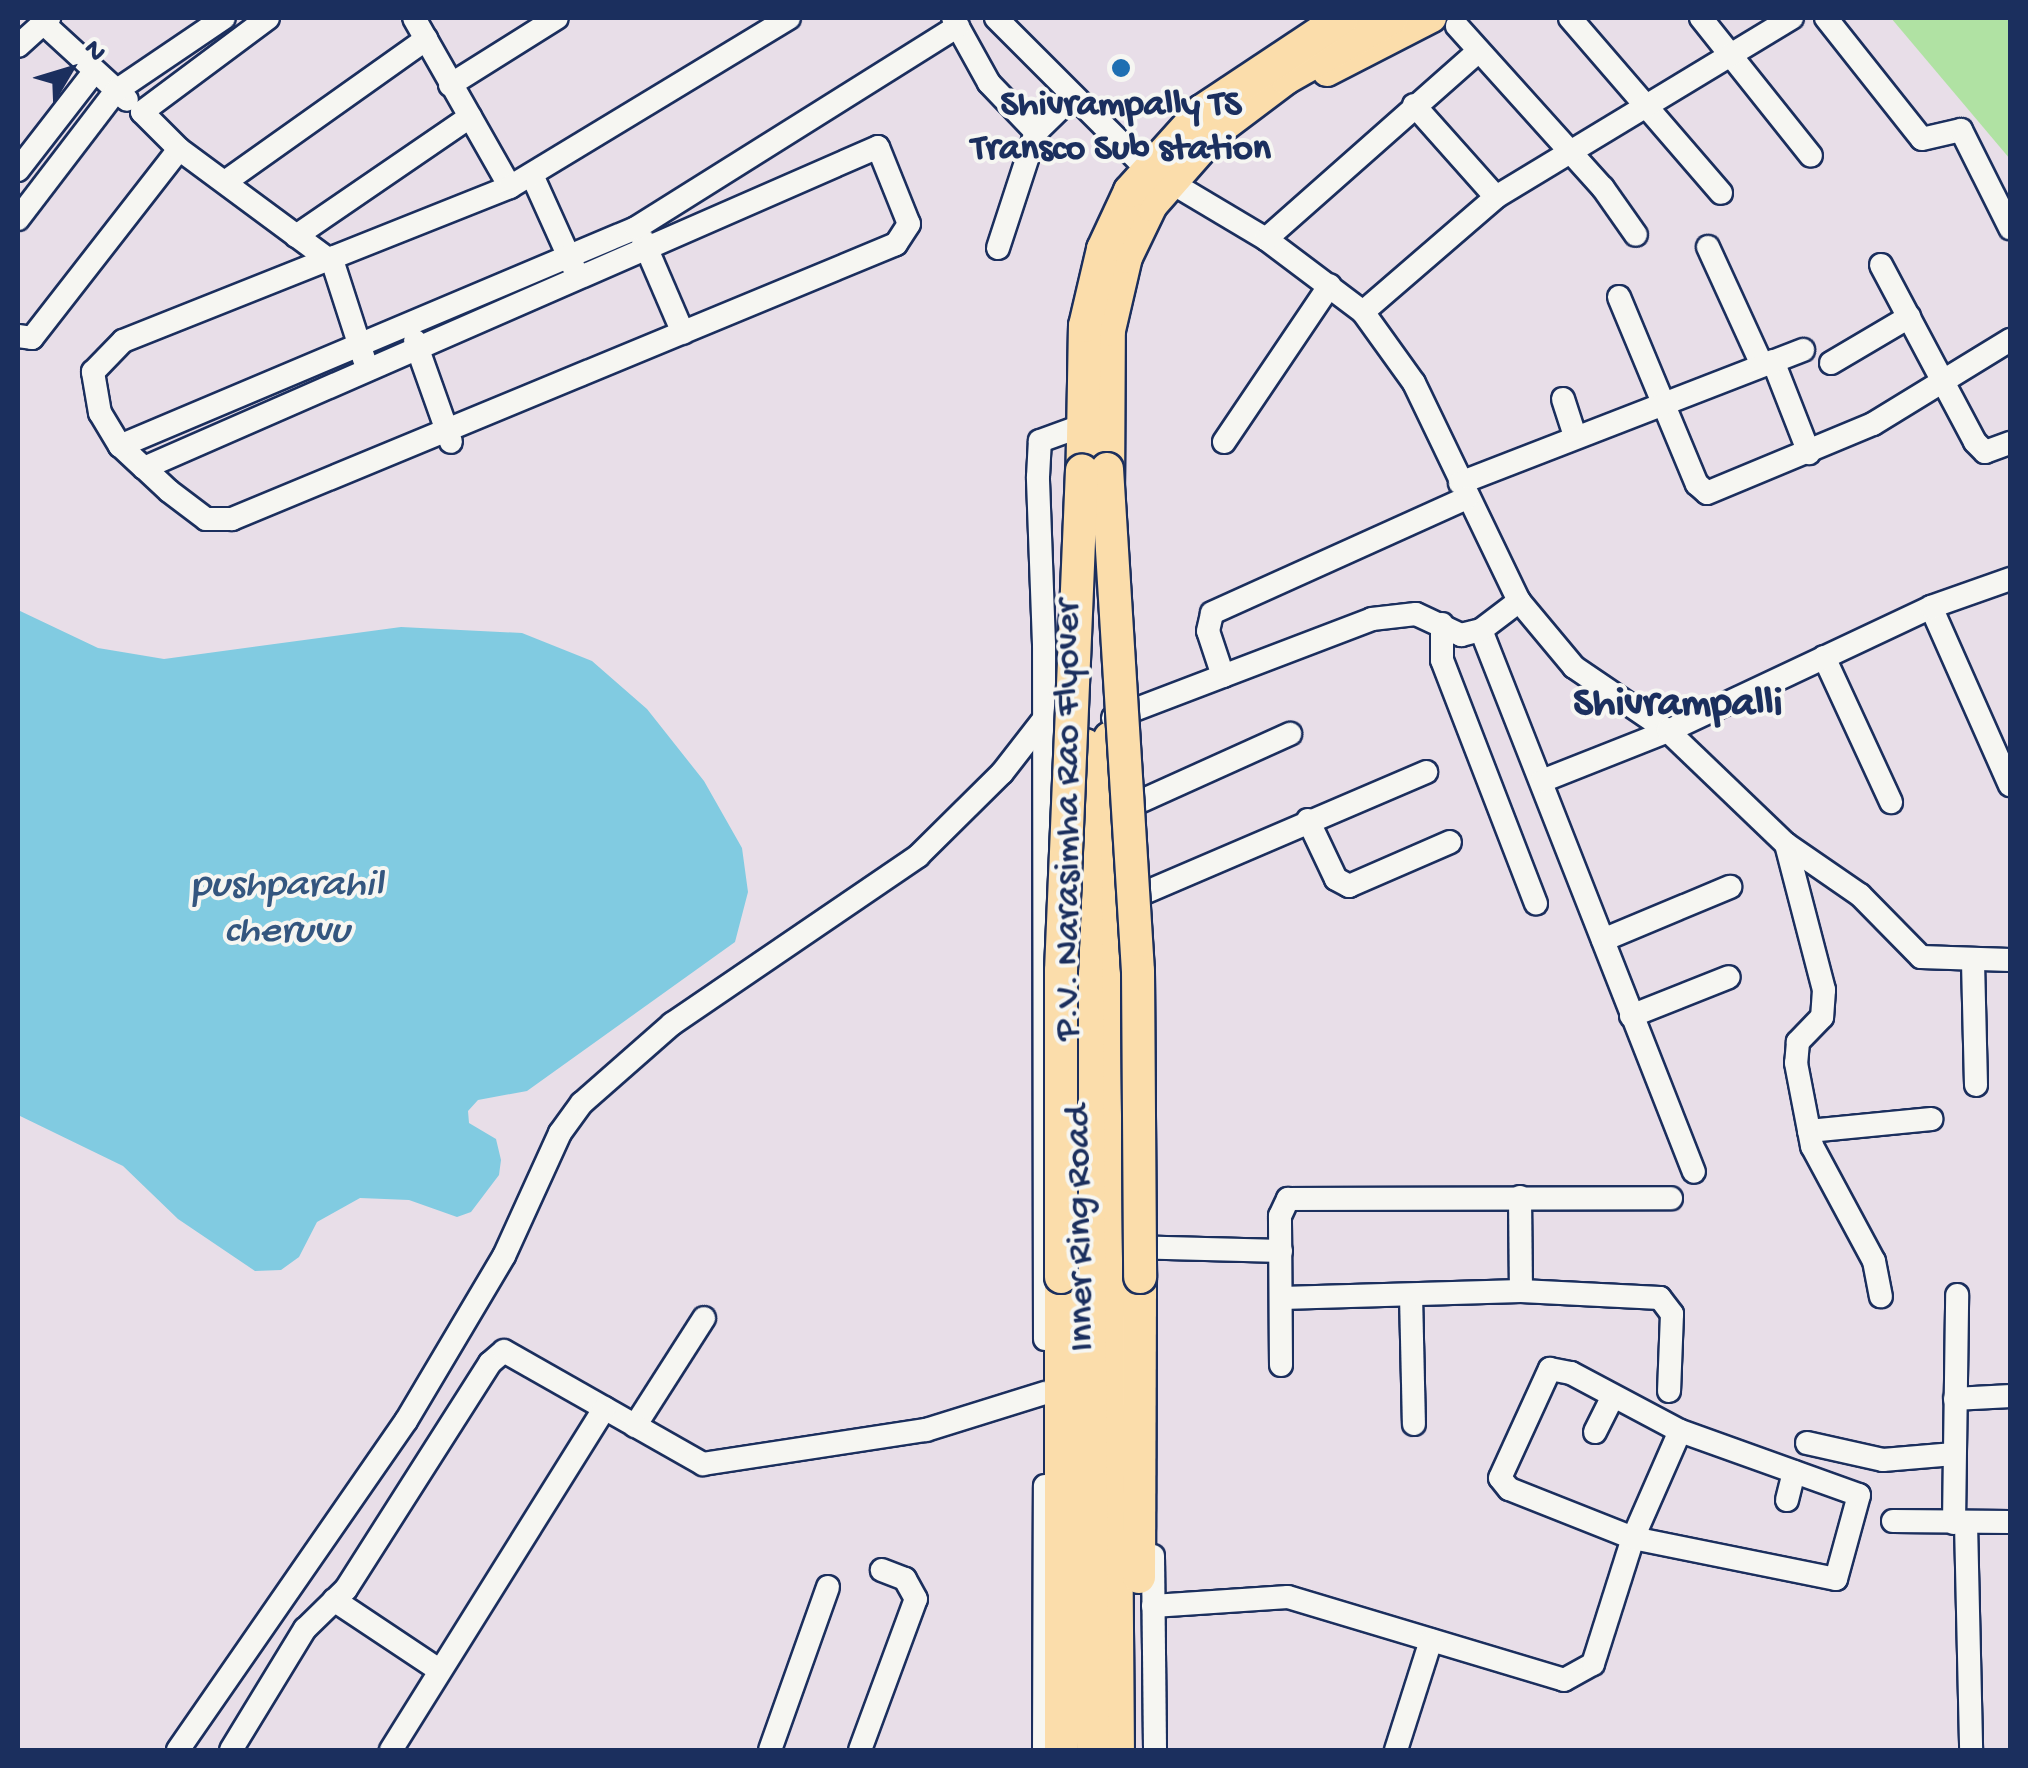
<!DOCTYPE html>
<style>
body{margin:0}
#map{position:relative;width:2028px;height:1768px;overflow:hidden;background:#e8dee8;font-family:"Gochi Hand",sans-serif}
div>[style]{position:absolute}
.green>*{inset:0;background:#b0e2a3}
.water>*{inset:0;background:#81cbe1}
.roads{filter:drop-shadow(2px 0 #1b2f5e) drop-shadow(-2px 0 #1b2f5e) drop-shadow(0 2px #1b2f5e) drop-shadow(0 -2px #1b2f5e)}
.minor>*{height:22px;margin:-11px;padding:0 11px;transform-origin:11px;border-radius:11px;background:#f6f6f2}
.major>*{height:28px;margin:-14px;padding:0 14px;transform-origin:14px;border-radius:14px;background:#fbddab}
.highway>*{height:32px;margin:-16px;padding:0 16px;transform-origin:16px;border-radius:16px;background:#fbddab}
.bridges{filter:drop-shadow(2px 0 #1b2f5e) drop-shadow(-2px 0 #1b2f5e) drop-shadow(0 2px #1b2f5e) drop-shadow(0 -2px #1b2f5e)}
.highway-bridge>*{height:32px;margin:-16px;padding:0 16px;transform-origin:16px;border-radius:16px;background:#fbddab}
.dots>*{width:28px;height:28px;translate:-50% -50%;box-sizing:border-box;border:5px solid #f6f6f2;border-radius:50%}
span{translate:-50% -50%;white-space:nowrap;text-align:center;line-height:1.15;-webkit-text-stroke:8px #f6f6f2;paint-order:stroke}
.poi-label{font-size:38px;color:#1b2f5e;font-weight:700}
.street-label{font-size:38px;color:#1b2f5e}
.water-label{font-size:40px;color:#34567f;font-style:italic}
.quarter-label{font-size:42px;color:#1b2f5e;font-weight:700}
.frame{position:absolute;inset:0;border:20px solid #1b2f5e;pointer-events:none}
.north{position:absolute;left:20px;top:20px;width:100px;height:100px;-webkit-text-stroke:8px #f6f6f2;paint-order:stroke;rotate:52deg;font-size:28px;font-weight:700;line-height:40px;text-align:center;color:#1b2f5e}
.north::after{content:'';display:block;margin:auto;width:35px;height:45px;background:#1b2f5e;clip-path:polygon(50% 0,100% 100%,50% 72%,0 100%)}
</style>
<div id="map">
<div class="green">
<i style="clip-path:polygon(1891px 18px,2010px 18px,2010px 159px)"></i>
</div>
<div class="water">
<i style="clip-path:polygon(18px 610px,98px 648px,164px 659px,401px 627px,522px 633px,592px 661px,647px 709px,704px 781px,742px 848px,748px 892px,735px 942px,527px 1091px,478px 1100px,468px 1111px,469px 1123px,496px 1139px,501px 1160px,499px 1175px,471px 1212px,457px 1217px,409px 1200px,360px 1198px,317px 1222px,299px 1257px,281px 1270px,255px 1271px,178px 1219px,123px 1166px,18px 1115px)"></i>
</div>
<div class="roads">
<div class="minor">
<i style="left:414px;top:18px;width:194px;rotate:60.4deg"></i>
<i style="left:953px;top:18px;width:74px;rotate:61deg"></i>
<i style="left:989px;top:83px;width:68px;rotate:46.2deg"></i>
<i style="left:996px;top:18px;width:201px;rotate:45deg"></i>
<i style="left:1570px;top:18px;width:231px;rotate:49.2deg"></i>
<i style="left:1701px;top:18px;width:176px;rotate:51.4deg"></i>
<i style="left:1826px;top:18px;width:154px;rotate:51.6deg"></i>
<i style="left:1922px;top:139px;width:40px;rotate:-13deg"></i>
<i style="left:1961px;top:130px;width:110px;rotate:63.4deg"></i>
<i style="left:42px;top:22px;width:115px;rotate:42.5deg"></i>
<i style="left:1457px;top:26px;width:218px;rotate:48deg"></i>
<i style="left:1603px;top:188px;width:57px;rotate:54.9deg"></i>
<i style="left:18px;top:46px;width:42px;rotate:-42.1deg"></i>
<i style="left:450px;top:85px;width:126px;rotate:-32.1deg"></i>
<i style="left:1414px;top:105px;width:123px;rotate:48.3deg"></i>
<i style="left:179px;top:149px;width:52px;rotate:-135deg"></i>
<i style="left:142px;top:112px;width:157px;rotate:-36.7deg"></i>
<i style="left:18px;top:170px;width:124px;rotate:-52.2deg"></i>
<i style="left:532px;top:175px;width:102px;rotate:65.7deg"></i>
<i style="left:225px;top:182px;width:247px;rotate:-35.4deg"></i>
<i style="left:1177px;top:186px;width:104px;rotate:30.8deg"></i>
<i style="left:1266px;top:239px;width:121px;rotate:37deg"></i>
<i style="left:1363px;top:312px;width:87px;rotate:54.3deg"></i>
<i style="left:1414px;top:383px;width:242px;rotate:64.3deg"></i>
<i style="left:1519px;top:601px;width:86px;rotate:50.2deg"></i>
<i style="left:1574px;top:667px;width:114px;rotate:34.2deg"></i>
<i style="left:1668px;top:731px;width:163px;rotate:43.8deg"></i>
<i style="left:1786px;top:844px;width:90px;rotate:34.6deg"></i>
<i style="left:1860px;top:895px;width:87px;rotate:45.5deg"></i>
<i style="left:1921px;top:957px;width:89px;rotate:1.9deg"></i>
<i style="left:18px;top:219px;width:161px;rotate:-52.6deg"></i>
<i style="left:116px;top:91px;width:130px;rotate:-34.1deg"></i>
<i style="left:296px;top:236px;width:211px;rotate:-34.4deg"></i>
<i style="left:1266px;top:239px;width:282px;rotate:-41.5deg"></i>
<i style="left:643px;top:240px;width:101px;rotate:66.7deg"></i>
<i style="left:1708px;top:247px;width:130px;rotate:65.4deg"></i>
<i style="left:998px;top:248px;width:122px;rotate:-71.9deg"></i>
<i style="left:1036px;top:132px;width:49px;rotate:-44.2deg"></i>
<i style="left:1881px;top:265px;width:200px;rotate:62deg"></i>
<i style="left:1975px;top:442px;width:14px;rotate:45deg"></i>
<i style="left:1985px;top:452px;width:27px;rotate:-20deg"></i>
<i style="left:1619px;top:297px;width:203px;rotate:67.4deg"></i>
<i style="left:1697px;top:484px;width:13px;rotate:42deg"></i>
<i style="left:1707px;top:493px;width:180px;rotate:-22.6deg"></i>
<i style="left:1873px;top:424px;width:161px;rotate:-31.5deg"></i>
<i style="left:1363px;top:312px;width:176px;rotate:-40.8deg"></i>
<i style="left:1496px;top:197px;width:346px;rotate:-31.2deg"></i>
<i style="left:18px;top:336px;width:14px;rotate:8deg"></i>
<i style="left:32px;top:338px;width:239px;rotate:-52.1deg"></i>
<i style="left:179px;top:149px;width:192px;rotate:36.5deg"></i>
<i style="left:333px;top:263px;width:101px;rotate:72.1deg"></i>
<i style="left:415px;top:341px;width:107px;rotate:70.4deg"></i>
<i style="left:1773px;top:361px;width:99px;rotate:68.6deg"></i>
<i style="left:1831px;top:363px;width:91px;rotate:-30.5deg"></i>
<i style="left:1563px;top:399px;width:38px;rotate:72deg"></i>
<i style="left:1224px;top:442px;width:189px;rotate:-56deg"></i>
<i style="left:120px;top:446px;width:560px;rotate:-22.9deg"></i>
<i style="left:636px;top:228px;width:380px;rotate:-32.1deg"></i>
<i style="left:144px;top:468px;width:801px;rotate:-23.62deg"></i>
<i style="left:878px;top:147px;width:83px;rotate:68.1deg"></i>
<i style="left:909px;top:224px;width:24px;rotate:123deg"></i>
<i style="left:896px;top:244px;width:719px;rotate:157.5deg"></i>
<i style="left:232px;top:519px;width:26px;rotate:180deg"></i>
<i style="left:206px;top:519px;width:46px;rotate:-142.9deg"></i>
<i style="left:169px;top:491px;width:34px;rotate:-137deg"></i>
<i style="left:144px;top:468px;width:33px;rotate:-137deg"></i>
<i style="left:120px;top:446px;width:39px;rotate:-121deg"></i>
<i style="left:100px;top:413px;width:42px;rotate:-99.7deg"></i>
<i style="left:93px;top:372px;width:43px;rotate:-45.9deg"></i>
<i style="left:123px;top:341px;width:417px;rotate:-21.7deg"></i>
<i style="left:510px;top:187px;width:326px;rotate:-31.2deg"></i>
<i style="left:1460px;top:483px;width:368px;rotate:-21.2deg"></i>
<i style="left:1931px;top:607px;width:195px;rotate:66.1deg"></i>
<i style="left:1442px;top:624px;width:36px;rotate:90deg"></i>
<i style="left:1442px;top:660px;width:261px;rotate:68.9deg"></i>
<i style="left:1481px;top:630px;width:582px;rotate:68.55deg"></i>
<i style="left:1824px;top:657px;width:160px;rotate:65.2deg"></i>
<i style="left:1223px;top:676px;width:47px;rotate:-108.4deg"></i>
<i style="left:1208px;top:631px;width:18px;rotate:-77deg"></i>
<i style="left:1212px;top:613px;width:280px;rotate:-24.3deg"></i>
<i style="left:1113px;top:718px;width:277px;rotate:-20.9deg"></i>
<i style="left:1372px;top:619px;width:44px;rotate:-6.5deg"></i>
<i style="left:1416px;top:614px;width:50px;rotate:25deg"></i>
<i style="left:1461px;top:635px;width:21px;rotate:-14deg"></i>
<i style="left:1481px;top:630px;width:48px;rotate:-37.3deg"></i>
<i style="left:1542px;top:781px;width:136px;rotate:-21.6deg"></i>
<i style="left:1668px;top:731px;width:291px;rotate:-25.2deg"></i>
<i style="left:1931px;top:607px;width:84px;rotate:-19.5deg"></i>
<i style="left:1117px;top:812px;width:190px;rotate:-24.3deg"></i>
<i style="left:1308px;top:820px;width:65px;rotate:64.6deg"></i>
<i style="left:1336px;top:879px;width:15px;rotate:28deg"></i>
<i style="left:1349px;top:886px;width:110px;rotate:-23.5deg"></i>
<i style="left:1786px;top:844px;width:151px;rotate:75.4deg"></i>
<i style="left:1824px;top:990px;width:27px;rotate:94deg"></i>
<i style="left:1822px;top:1017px;width:35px;rotate:134deg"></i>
<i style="left:1798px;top:1042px;width:21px;rotate:95deg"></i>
<i style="left:1796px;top:1063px;width:85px;rotate:79.1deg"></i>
<i style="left:1812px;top:1146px;width:131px;rotate:61.7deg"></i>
<i style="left:1874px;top:1261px;width:36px;rotate:79deg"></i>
<i style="left:1123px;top:902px;width:330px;rotate:-23.2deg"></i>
<i style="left:1603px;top:940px;width:138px;rotate:-22.7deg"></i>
<i style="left:1973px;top:962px;width:123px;rotate:88.6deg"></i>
<i style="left:1631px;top:1016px;width:105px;rotate:-21.7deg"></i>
<i style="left:1809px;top:1131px;width:123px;rotate:-5.6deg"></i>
<i style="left:1520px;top:1197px;width:94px;rotate:89.4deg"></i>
<i style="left:1129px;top:1247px;width:152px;rotate:1.5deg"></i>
<i style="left:1411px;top:1295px;width:129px;rotate:88.7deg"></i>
<i style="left:1282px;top:1298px;width:239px;rotate:-1.7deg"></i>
<i style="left:1521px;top:1291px;width:139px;rotate:2.9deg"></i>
<i style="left:1660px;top:1298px;width:20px;rotate:53deg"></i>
<i style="left:1672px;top:1314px;width:77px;rotate:92.2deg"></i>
<i style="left:1045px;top:1339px;width:695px;rotate:-90.08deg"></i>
<i style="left:1044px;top:644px;width:167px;rotate:-92.1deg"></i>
<i style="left:1038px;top:477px;width:36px;rotate:-87deg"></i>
<i style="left:1040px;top:441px;width:37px;rotate:-20deg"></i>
<i style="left:1281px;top:1365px;width:149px;rotate:-90.4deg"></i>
<i style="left:1280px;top:1216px;width:19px;rotate:-65deg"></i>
<i style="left:1288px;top:1199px;width:383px;rotate:-0.1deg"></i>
<i style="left:1955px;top:1399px;width:55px;rotate:-3.1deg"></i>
<i style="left:635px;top:1426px;width:128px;rotate:-57.4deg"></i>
<i style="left:1595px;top:1432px;width:40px;rotate:-63.4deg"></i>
<i style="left:1807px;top:1443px;width:78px;rotate:12.6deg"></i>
<i style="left:1883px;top:1460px;width:71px;rotate:-4.8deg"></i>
<i style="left:1787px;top:1500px;width:29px;rotate:-76deg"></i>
<i style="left:1893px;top:1521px;width:117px;rotate:0.5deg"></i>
<i style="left:1954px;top:1523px;width:228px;rotate:-89.2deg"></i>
<i style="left:1966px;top:1523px;width:227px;rotate:88.7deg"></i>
<i style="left:1153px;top:1556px;width:194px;rotate:89.4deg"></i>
<i style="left:334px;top:1600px;width:126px;rotate:33.7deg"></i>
<i style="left:1153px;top:1606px;width:135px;rotate:-3.8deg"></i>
<i style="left:1288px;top:1597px;width:288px;rotate:16.7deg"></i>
<i style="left:1564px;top:1680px;width:33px;rotate:-29deg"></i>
<i style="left:1593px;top:1664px;width:132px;rotate:-72.4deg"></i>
<i style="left:1633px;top:1538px;width:207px;rotate:11.4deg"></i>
<i style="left:1836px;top:1579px;width:87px;rotate:-74.7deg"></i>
<i style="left:1859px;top:1495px;width:190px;rotate:-160.3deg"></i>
<i style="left:1680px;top:1431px;width:117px;rotate:113.7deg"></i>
<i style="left:1633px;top:1538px;width:133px;rotate:-158.4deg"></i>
<i style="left:1509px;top:1489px;width:14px;rotate:-129deg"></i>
<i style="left:1500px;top:1478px;width:120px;rotate:-65.4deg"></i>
<i style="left:1550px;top:1369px;width:21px;rotate:11deg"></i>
<i style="left:1571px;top:1373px;width:123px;rotate:28deg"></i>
<i style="left:178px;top:1750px;width:400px;rotate:-55.3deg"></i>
<i style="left:406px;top:1421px;width:192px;rotate:-59.3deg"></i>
<i style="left:504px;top:1256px;width:135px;rotate:-65.5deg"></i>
<i style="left:560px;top:1133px;width:37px;rotate:-54deg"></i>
<i style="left:582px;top:1103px;width:120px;rotate:-41.3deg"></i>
<i style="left:672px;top:1024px;width:298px;rotate:-34.3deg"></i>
<i style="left:918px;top:856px;width:118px;rotate:-44.7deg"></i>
<i style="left:1002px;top:773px;width:68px;rotate:-52.1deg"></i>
<i style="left:231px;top:1750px;width:142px;rotate:-58.6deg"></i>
<i style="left:305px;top:1629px;width:57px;rotate:-44.3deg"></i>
<i style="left:346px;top:1589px;width:268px;rotate:-57.5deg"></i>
<i style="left:490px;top:1363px;width:18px;rotate:-41deg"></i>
<i style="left:504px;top:1351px;width:229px;rotate:29.6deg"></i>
<i style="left:703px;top:1464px;width:226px;rotate:-8.7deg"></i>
<i style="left:926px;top:1430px;width:125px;rotate:-17.3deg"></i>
<i style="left:391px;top:1750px;width:403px;rotate:-58deg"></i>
<i style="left:770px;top:1750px;width:173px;rotate:-70.4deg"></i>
<i style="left:860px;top:1750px;width:161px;rotate:-69.7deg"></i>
<i style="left:916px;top:1599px;width:23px;rotate:-119deg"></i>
<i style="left:905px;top:1579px;width:25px;rotate:-159deg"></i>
<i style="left:1044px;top:1750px;width:264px;rotate:-89.8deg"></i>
<i style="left:1396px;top:1750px;width:115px;rotate:-72.3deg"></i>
</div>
<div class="major">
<i style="left:1327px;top:72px;width:118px;rotate:-27.2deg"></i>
</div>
<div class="highway">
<i style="left:1108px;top:494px;width:164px;rotate:-89.7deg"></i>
<i style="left:1109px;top:330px;width:75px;rotate:-76.9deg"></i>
<i style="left:1126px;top:257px;width:58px;rotate:-64.3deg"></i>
<i style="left:1151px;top:205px;width:100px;rotate:-48.7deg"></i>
<i style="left:1217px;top:130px;width:86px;rotate:-37deg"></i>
<i style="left:1286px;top:78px;width:122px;rotate:-29.5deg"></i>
<i style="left:1082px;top:496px;width:170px;rotate:-89deg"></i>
<i style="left:1085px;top:326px;width:79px;rotate:-76.8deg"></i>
<i style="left:1103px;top:249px;width:64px;rotate:-65deg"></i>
<i style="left:1130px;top:191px;width:108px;rotate:-48deg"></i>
<i style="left:1202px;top:111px;width:168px;rotate:-33.6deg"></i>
<i style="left:1110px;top:738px;width:1012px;rotate:89.55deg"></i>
<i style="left:1085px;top:745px;width:1005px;rotate:89.54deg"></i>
<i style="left:1139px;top:1577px;width:300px;rotate:-89.8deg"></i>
<i style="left:1061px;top:1750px;width:473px;rotate:-90deg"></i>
</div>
</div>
<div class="bridges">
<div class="highway-bridge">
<i style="left:1107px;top:469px;width:503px;rotate:86.47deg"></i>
<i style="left:1138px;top:971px;width:306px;rotate:89.6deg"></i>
<i style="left:1061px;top:1277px;width:306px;rotate:-90deg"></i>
<i style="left:1061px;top:971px;width:501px;rotate:-87.6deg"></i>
</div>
</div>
<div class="dots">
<i style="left:1121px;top:68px;background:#1f6fb2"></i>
</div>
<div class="poi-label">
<span style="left:1121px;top:129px">Shivrampally TS<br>Transco Sub station</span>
</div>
<div class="street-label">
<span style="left:1070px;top:820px;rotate:-90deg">P.V. Narasimha Rao Flyover</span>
<span style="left:1082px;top:1228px;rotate:-91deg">Inner Ring Road</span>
</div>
<div class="water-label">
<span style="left:287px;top:910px">pushparahil<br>cheruvu</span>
</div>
<div class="quarter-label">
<span style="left:1678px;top:706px">Shivrampalli</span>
</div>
<div class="frame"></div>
<div class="north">N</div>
</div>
